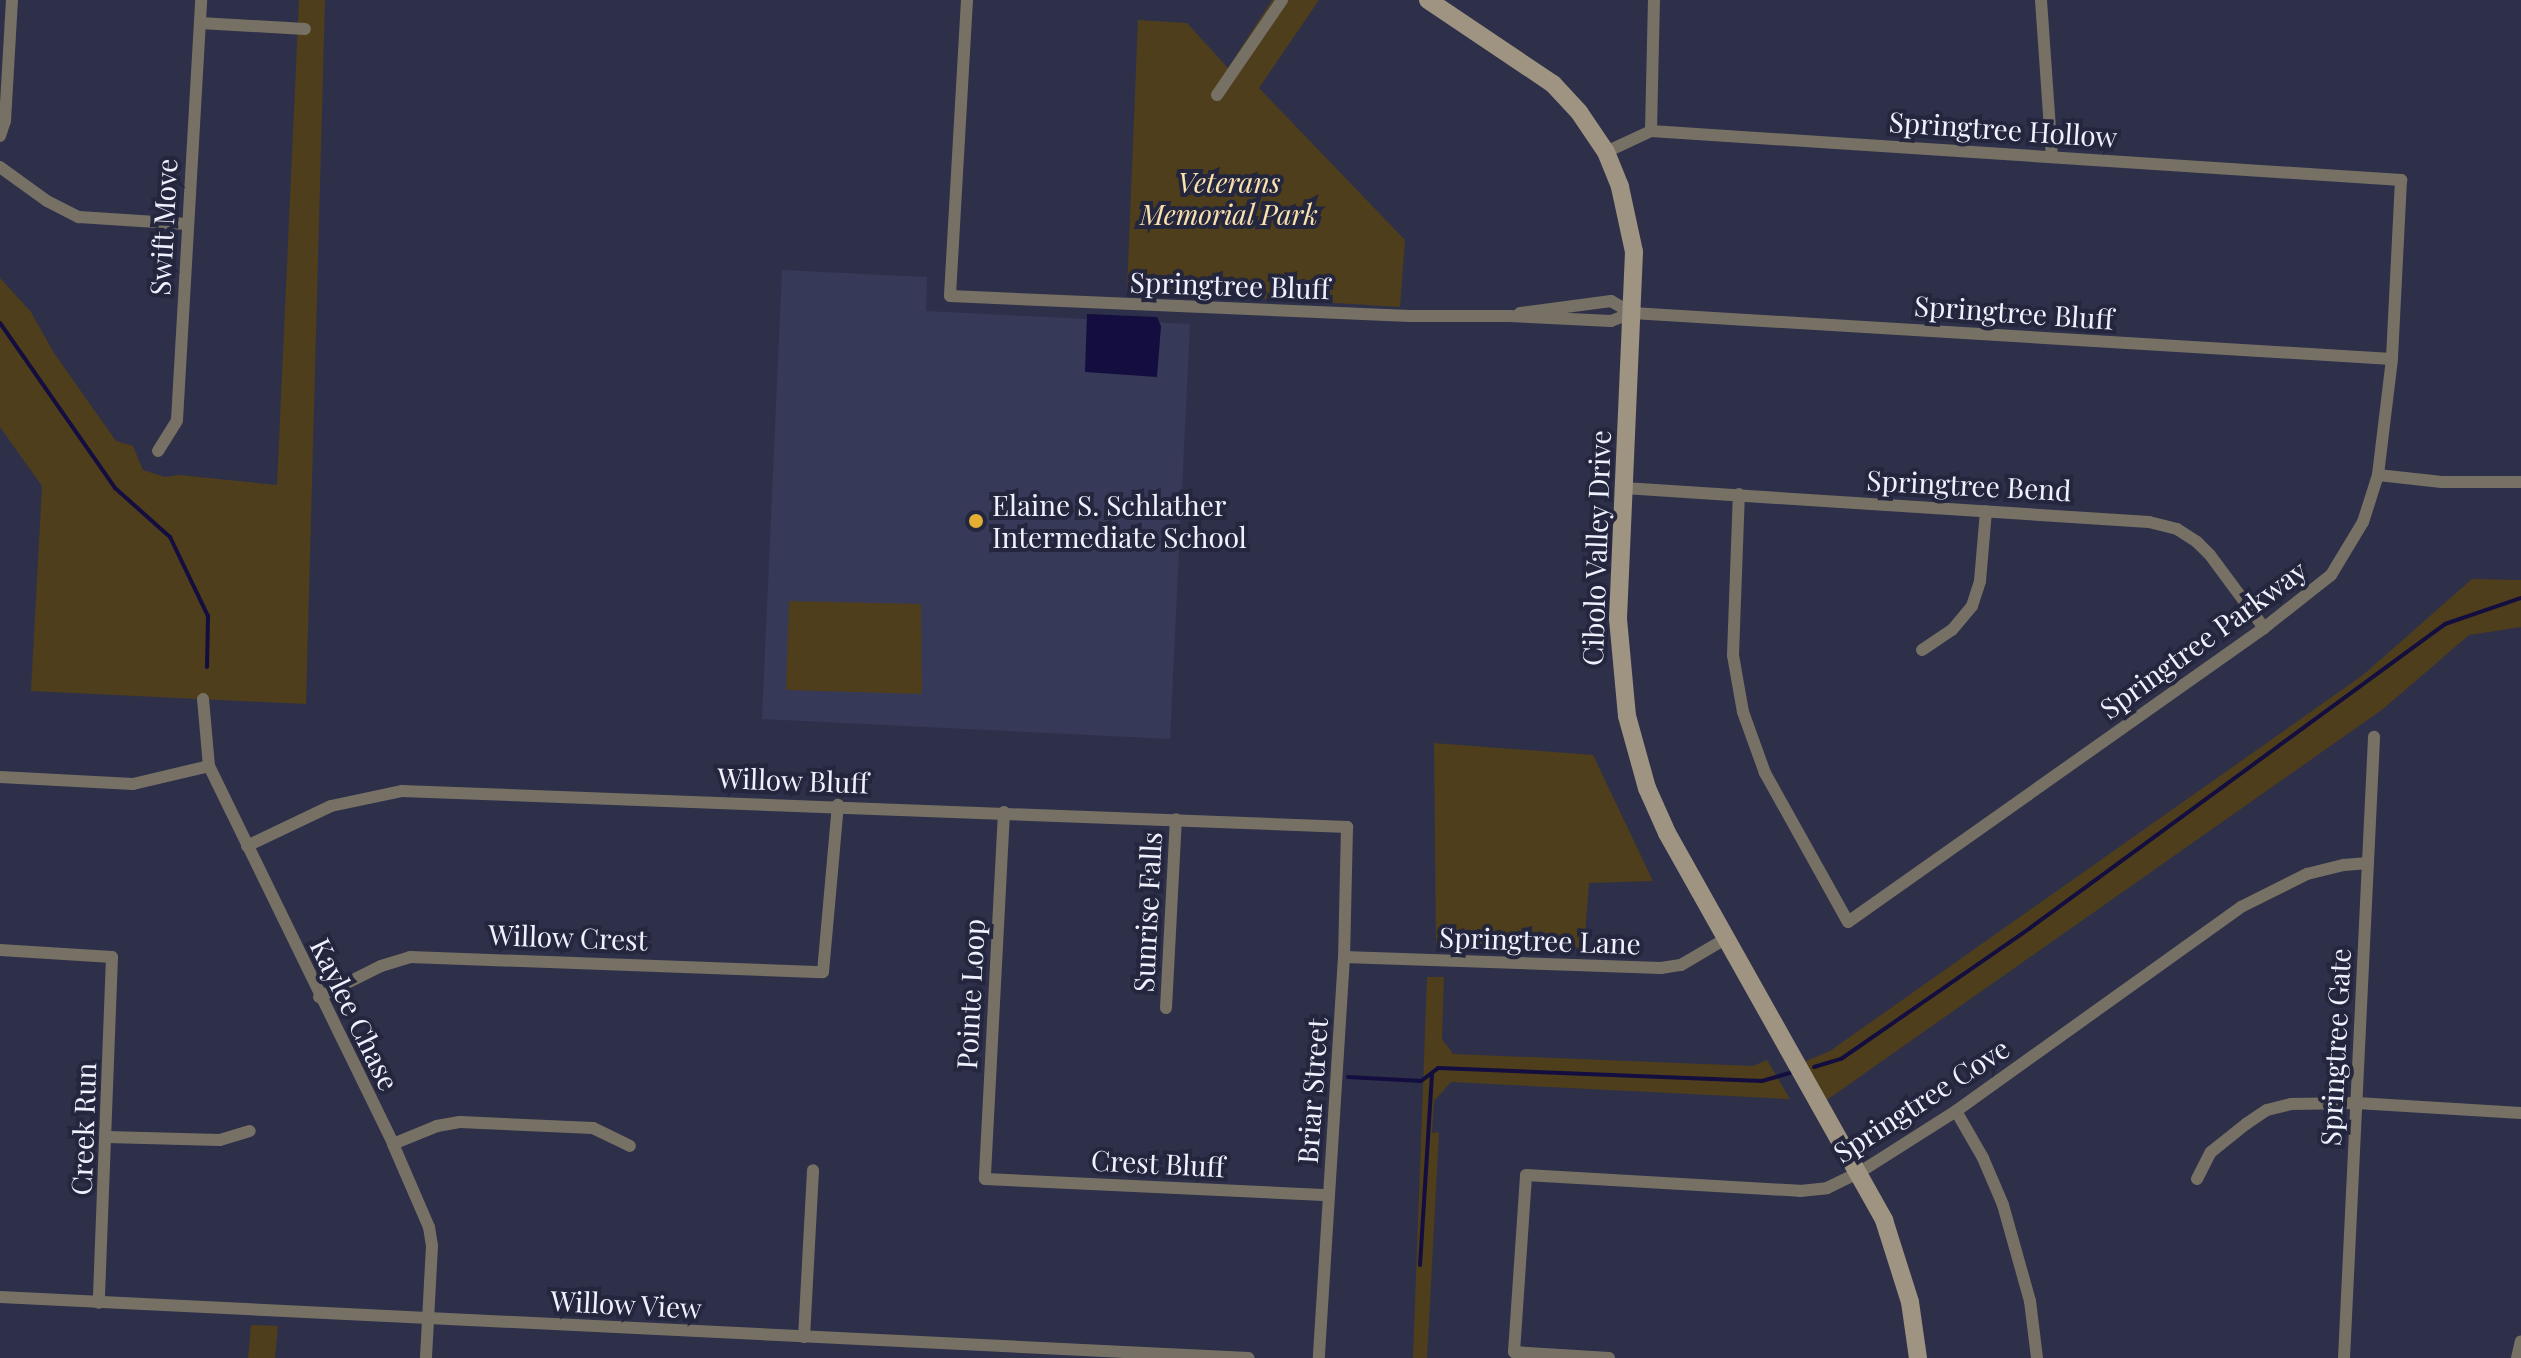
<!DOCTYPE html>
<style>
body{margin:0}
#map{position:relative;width:2521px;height:1358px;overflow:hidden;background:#2e3049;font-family:"Playfair Display",serif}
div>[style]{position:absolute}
.built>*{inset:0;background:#373959}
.green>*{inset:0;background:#4e3e1b}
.water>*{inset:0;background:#130e3f}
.stream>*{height:4px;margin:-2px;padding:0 2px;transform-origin:2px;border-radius:2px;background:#130e3f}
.minor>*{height:12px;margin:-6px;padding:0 6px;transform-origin:6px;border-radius:6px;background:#777165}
.secondary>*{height:18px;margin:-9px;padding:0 9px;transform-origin:9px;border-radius:9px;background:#9e9481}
.dots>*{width:22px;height:22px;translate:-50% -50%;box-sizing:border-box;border:4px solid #24263e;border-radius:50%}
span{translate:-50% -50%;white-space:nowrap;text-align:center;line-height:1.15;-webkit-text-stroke:8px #24263e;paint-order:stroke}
.street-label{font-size:28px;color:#eff1fe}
.park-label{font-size:28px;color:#fae1ae;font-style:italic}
.poi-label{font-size:28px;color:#eff1fe}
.left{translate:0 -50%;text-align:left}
</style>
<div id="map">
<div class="built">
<i style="clip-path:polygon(782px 270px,927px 277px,926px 311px,1190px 324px,1170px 739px,762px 719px)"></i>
</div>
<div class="green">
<i style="clip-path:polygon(299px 0,325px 0,306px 704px,31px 691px,42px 486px,0 427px,0 278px,31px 312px,54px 353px,116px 441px,133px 446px,143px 470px,165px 477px,179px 475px,277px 485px)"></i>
<i style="clip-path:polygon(1272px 0,1319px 0,1259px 88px,1405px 240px,1400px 307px,1127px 290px,1138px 20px,1187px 23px,1228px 68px)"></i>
<i style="clip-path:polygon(2472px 579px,2521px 580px,2521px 627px,2469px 635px,2383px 709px,1821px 1104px,1799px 1064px,1830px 1051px,2363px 675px)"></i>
<i style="clip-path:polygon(789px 601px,921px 604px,922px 694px,786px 690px)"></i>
<i style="clip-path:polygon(1434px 743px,1593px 755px,1653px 881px,1589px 883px,1584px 949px,1436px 945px)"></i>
<i style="clip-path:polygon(1427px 977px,1444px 977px,1442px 1039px,1453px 1054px,1753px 1066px,1767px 1060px,1790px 1099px,1451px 1082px,1434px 1101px,1432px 1133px,1439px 1132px,1427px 1358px,1413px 1358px)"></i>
<i style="clip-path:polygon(251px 1325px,278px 1326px,275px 1358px,248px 1358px)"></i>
</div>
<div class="water">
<i style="clip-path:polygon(1087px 314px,1157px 317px,1161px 326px,1157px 377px,1085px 372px)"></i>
</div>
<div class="stream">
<i style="left:0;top:323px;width:201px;rotate:55.1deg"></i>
<i style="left:115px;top:488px;width:74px;rotate:41.7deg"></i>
<i style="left:170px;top:537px;width:88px;rotate:64.3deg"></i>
<i style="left:208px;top:616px;width:51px;rotate:91.1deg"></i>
<i style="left:1814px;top:1067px;width:28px;rotate:-17deg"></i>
<i style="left:1841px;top:1059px;width:230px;rotate:-34.7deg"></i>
<i style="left:2030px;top:928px;width:514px;rotate:-36.22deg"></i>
<i style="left:2445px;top:624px;width:80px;rotate:-18.9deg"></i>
<i style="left:1348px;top:1077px;width:73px;rotate:3.1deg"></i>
<i style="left:1421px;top:1081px;width:21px;rotate:-37deg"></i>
<i style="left:1438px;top:1068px;width:324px;rotate:2.3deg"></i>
<i style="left:1762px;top:1081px;width:29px;rotate:-16deg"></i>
<i style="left:1420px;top:1265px;width:192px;rotate:-86.4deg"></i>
</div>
<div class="minor">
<i style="left:967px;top:0;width:296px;rotate:93.3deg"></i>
<i style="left:950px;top:296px;width:460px;rotate:2.5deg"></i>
<i style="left:1410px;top:316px;width:99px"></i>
<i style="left:1509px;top:316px;width:102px;rotate:2.8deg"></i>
<i style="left:1611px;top:321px;width:22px;rotate:-21deg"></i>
<i style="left:2041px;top:0;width:156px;rotate:86deg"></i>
<i style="left:200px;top:23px;width:105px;rotate:3.3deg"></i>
<i style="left:1217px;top:95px;width:115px;rotate:-55.6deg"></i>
<i style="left:1651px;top:131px;width:131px;rotate:-88.7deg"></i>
<i style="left:0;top:136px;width:16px;rotate:-72deg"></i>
<i style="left:5px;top:121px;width:121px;rotate:-86.7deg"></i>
<i style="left:1606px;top:152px;width:50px;rotate:-25deg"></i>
<i style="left:1651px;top:131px;width:752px;rotate:3.74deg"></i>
<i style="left:2401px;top:180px;width:179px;rotate:92.9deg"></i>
<i style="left:2392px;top:359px;width:117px;rotate:96.9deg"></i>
<i style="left:2378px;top:475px;width:49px;rotate:107.7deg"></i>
<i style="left:2363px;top:522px;width:62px;rotate:121.1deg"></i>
<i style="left:2331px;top:575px;width:85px;rotate:141.7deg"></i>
<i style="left:2264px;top:628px;width:509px;rotate:144.75deg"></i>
<i style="left:1848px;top:922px;width:171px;rotate:-119.1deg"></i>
<i style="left:1765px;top:773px;width:65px;rotate:-109.8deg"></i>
<i style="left:1743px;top:712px;width:58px;rotate:-100deg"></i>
<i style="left:1733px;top:655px;width:161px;rotate:-87.9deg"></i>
<i style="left:0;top:167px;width:58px;rotate:35.9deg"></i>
<i style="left:47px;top:201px;width:36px;rotate:27deg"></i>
<i style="left:79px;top:217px;width:108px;rotate:3.7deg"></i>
<i style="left:1520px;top:313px;width:92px;rotate:-7.5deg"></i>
<i style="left:1611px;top:301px;width:24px;rotate:30deg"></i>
<i style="left:1632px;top:313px;width:761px;rotate:3.46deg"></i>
<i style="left:158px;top:451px;width:36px;rotate:-58deg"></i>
<i style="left:177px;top:420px;width:421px;rotate:-86.7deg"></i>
<i style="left:2378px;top:475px;width:64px;rotate:6.2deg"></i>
<i style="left:2442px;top:482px;width:79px"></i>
<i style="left:1624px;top:488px;width:526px;rotate:3.71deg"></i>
<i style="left:2149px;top:522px;width:29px;rotate:14deg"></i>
<i style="left:2177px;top:529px;width:24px;rotate:33deg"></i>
<i style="left:2197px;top:542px;width:18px;rotate:45deg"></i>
<i style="left:2210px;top:555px;width:91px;rotate:53.5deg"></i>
<i style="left:1922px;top:650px;width:36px;rotate:-34deg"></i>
<i style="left:1952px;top:630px;width:31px;rotate:-50deg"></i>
<i style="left:1972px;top:606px;width:26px;rotate:-72deg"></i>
<i style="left:1980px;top:581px;width:70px;rotate:-85.1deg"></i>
<i style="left:203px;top:699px;width:67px;rotate:84.9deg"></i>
<i style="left:209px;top:766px;width:420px;rotate:64deg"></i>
<i style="left:393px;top:1144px;width:90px;rotate:66.6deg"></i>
<i style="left:429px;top:1227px;width:19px;rotate:81deg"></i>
<i style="left:432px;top:1246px;width:112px;rotate:93.1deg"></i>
<i style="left:0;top:777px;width:133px;rotate:3deg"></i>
<i style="left:133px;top:784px;width:78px;rotate:-13.3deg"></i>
<i style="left:1004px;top:812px;width:367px;rotate:93deg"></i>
<i style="left:985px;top:1179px;width:344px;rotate:2.7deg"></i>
<i style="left:247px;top:846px;width:93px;rotate:-25.5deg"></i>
<i style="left:331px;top:806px;width:73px;rotate:-11.9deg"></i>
<i style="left:402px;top:791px;width:946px;rotate:2.18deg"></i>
<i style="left:1347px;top:827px;width:130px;rotate:91.3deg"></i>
<i style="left:1344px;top:957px;width:402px;rotate:93.6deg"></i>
<i style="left:0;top:950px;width:112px;rotate:3.6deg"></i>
<i style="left:112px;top:957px;width:346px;rotate:92.2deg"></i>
<i style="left:1344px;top:957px;width:317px;rotate:2deg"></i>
<i style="left:1661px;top:968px;width:20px;rotate:-9deg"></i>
<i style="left:1681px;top:965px;width:53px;rotate:-30.4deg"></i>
<i style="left:319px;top:997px;width:69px;rotate:-26.6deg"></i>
<i style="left:381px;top:966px;width:30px;rotate:-17deg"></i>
<i style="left:410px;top:957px;width:413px;rotate:2.1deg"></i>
<i style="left:823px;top:972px;width:168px;rotate:-84.9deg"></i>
<i style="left:1166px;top:1008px;width:189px;rotate:-87deg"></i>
<i style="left:1956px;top:1111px;width:54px;rotate:60.1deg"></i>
<i style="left:1983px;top:1158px;width:51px;rotate:66.9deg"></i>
<i style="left:2003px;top:1205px;width:100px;rotate:74.3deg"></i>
<i style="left:2030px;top:1301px;width:57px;rotate:83deg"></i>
<i style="left:107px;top:1137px;width:113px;rotate:1.5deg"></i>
<i style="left:220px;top:1140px;width:31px;rotate:-17deg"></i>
<i style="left:393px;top:1144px;width:48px;rotate:-22.2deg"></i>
<i style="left:437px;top:1126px;width:23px;rotate:-10deg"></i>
<i style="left:460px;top:1122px;width:133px;rotate:2.6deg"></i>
<i style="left:593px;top:1128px;width:41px;rotate:25.9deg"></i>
<i style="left:2197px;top:1179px;width:30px;rotate:-63deg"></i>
<i style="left:2211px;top:1152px;width:45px;rotate:-38.7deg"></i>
<i style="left:2246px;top:1124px;width:25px;rotate:-34deg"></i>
<i style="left:2267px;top:1110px;width:25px;rotate:-14deg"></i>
<i style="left:2291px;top:1104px;width:66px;rotate:-0.9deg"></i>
<i style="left:2357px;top:1103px;width:164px;rotate:3.5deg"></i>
<i style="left:0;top:1297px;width:1250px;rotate:2.8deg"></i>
<i style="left:804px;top:1337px;width:167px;rotate:-86.9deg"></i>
<i style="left:1609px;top:1358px;width:95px;rotate:-176.4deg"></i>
<i style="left:1514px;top:1352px;width:177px;rotate:-86.1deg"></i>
<i style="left:1526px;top:1175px;width:274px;rotate:3.3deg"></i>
<i style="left:1800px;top:1191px;width:27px;rotate:-6deg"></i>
<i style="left:1827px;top:1188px;width:37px;rotate:-26deg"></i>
<i style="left:1860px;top:1172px;width:114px;rotate:-32.4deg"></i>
<i style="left:1956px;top:1111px;width:350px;rotate:-35.6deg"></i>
<i style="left:2241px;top:907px;width:74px;rotate:-26.6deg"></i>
<i style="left:2307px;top:874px;width:38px;rotate:-14deg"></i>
<i style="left:2344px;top:865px;width:24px;rotate:-5deg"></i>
<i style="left:2344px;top:1358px;width:622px;rotate:-87.23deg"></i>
<i style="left:2517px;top:1358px;width:17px;rotate:-77deg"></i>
</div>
<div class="secondary">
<i style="left:1428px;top:0;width:151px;rotate:33.9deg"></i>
<i style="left:1553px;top:84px;width:38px;rotate:47deg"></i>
<i style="left:1579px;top:112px;width:48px;rotate:56deg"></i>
<i style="left:1606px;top:152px;width:38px;rotate:68deg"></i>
<i style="left:1620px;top:187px;width:66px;rotate:77.8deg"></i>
<i style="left:1634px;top:252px;width:367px;rotate:92.5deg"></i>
<i style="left:1618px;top:619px;width:97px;rotate:84.7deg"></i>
<i style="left:1627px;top:716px;width:75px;rotate:74.5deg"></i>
<i style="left:1647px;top:788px;width:49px;rotate:66deg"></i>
<i style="left:1667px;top:833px;width:444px;rotate:60.7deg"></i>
<i style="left:1884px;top:1220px;width:86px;rotate:72.4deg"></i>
<i style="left:1910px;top:1302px;width:57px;rotate:81.9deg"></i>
</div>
<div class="dots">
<i style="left:976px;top:521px;background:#e2af34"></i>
</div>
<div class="street-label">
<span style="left:2003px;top:129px;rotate:4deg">Springtree Hollow</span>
<span style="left:163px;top:227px;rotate:-87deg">Swift Move</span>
<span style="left:1230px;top:285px;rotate:2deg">Springtree Bluff</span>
<span style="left:2014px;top:312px;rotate:4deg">Springtree Bluff</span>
<span style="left:1969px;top:485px;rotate:3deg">Springtree Bend</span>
<span style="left:1596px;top:548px;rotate:-88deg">Cibolo Valley Drive</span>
<span style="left:2203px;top:639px;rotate:-36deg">Springtree Parkway</span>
<span style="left:793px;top:780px;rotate:2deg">Willow Bluff</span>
<span style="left:1147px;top:912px;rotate:-87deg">Sunrise Falls</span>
<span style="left:568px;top:937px;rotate:2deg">Willow Crest</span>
<span style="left:1540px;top:940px;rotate:2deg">Springtree Lane</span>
<span style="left:970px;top:994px;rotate:-87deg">Pointe Loop</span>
<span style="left:355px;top:1014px;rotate:64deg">Kaylee Chase</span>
<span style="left:2335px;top:1047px;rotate:-87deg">Springtree Gate</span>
<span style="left:1312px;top:1091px;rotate:-86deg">Briar Street</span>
<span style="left:1921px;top:1100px;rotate:-33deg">Springtree Cove</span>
<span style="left:83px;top:1129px;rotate:-88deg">Creek Run</span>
<span style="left:1158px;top:1163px;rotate:3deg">Crest Bluff</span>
<span style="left:626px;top:1304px;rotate:3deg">Willow View</span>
</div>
<div class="park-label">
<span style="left:1229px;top:198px">Veterans<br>Memorial Park</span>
</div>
<div class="poi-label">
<span class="left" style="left:992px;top:521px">Elaine S. Schlather<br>Intermediate School</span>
</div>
</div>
